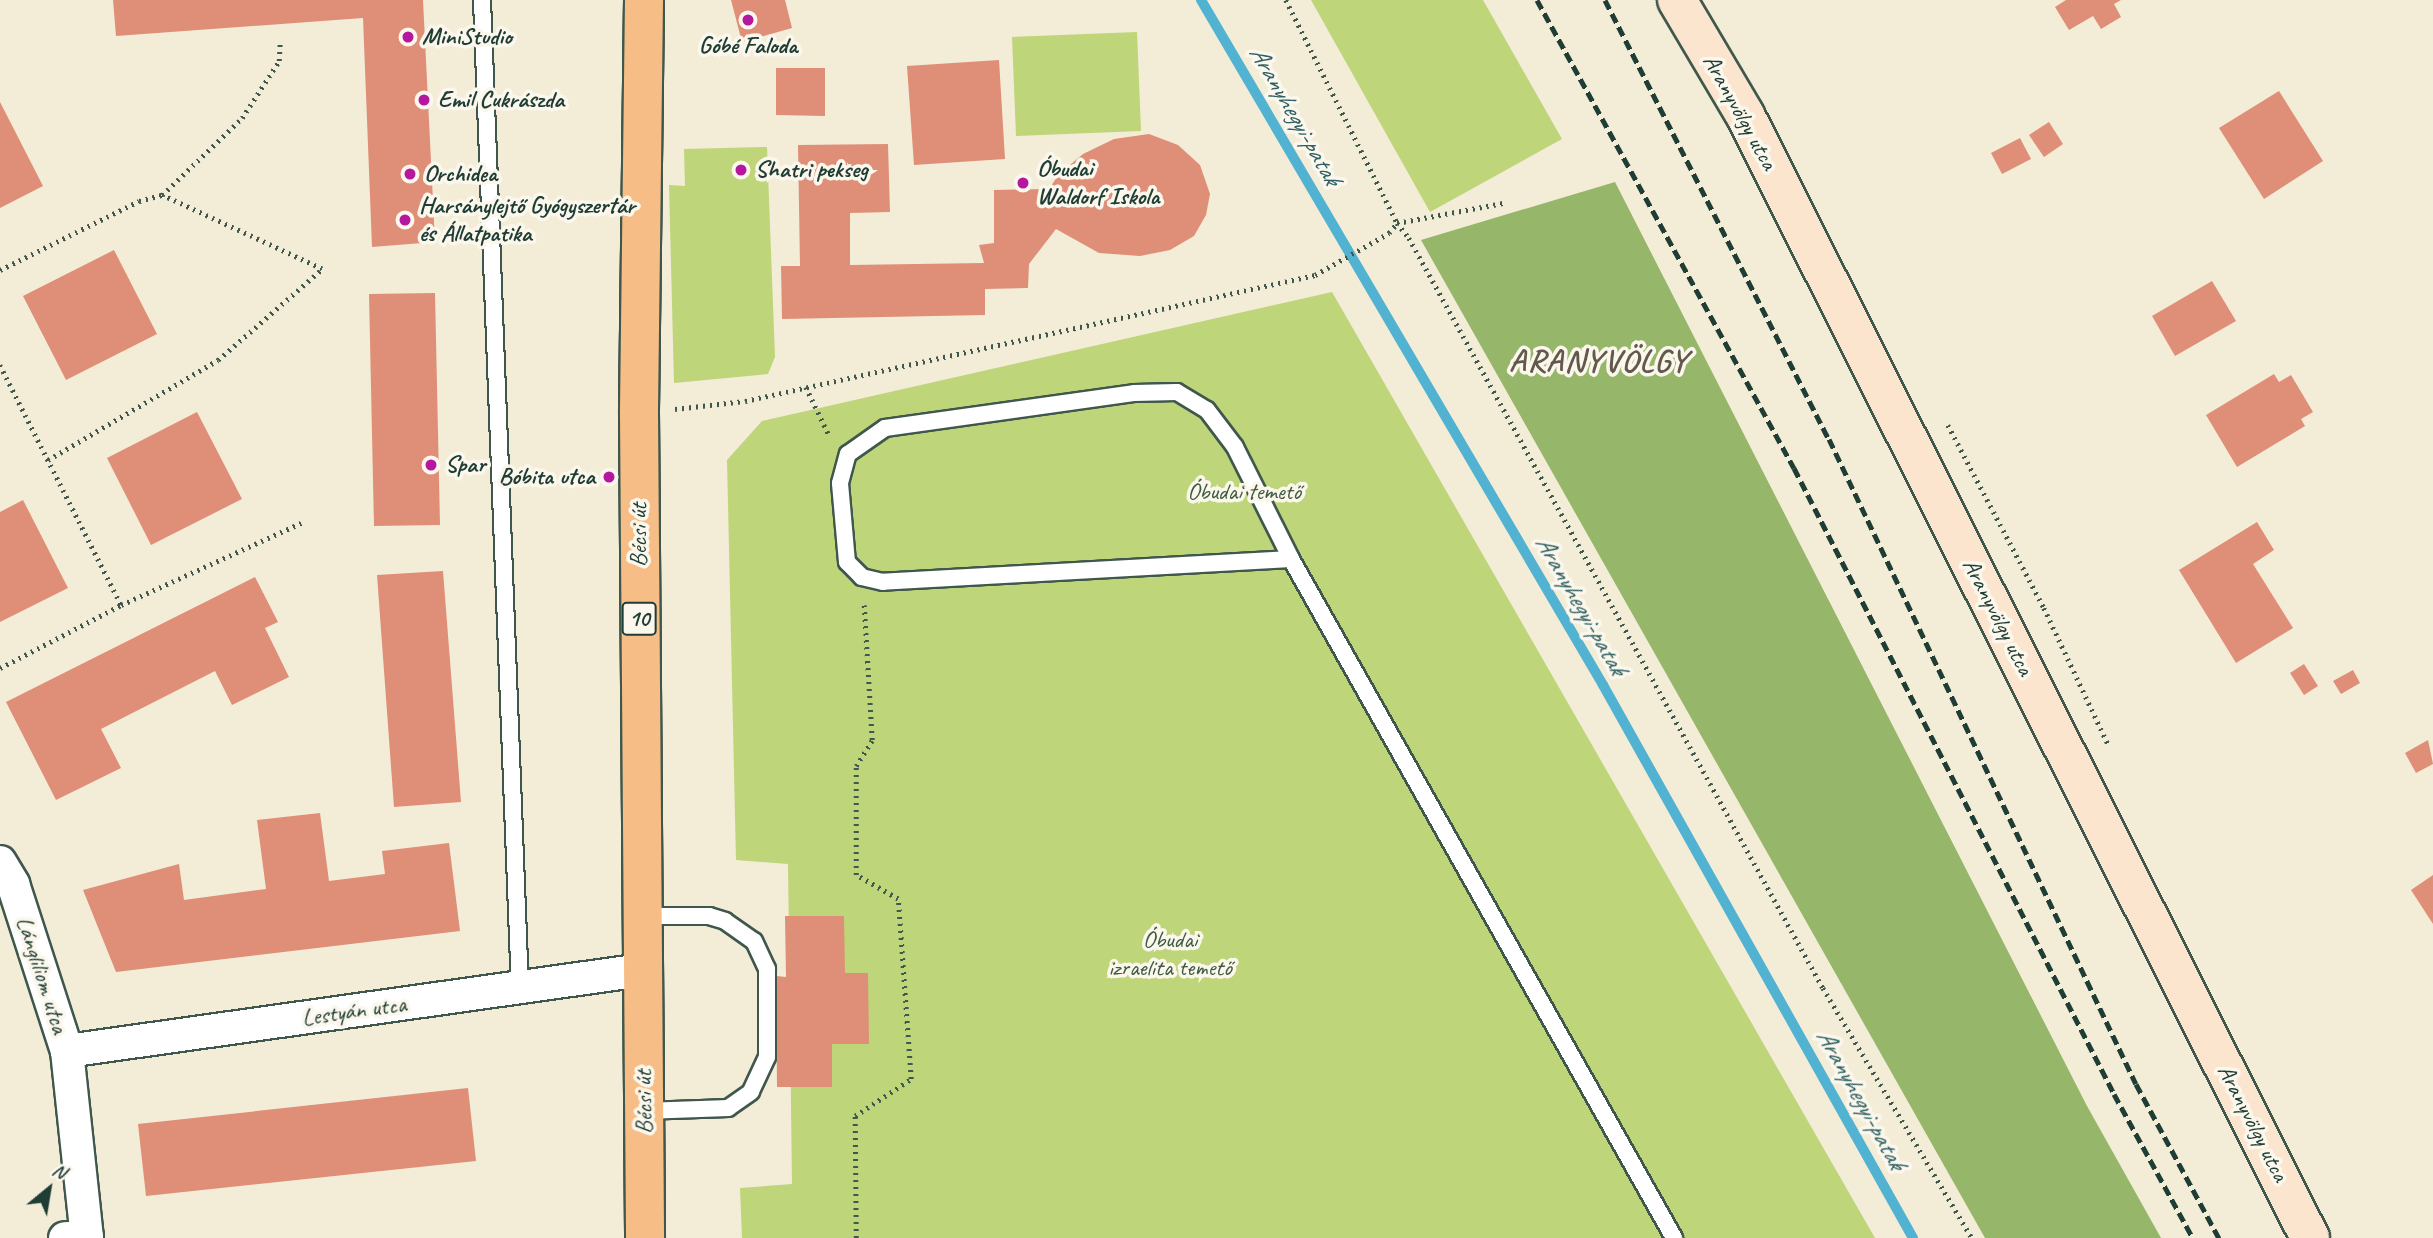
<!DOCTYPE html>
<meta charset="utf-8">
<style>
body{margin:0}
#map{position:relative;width:2433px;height:1238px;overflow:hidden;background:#f3ecd7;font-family:Caveat,sans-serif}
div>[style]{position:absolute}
.green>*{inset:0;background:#bed57a}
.forest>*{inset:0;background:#96b66a}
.stream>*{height:10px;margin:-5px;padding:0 5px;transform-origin:5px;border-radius:5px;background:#52b2d1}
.building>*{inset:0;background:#df8e78}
.path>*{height:4.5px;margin-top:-2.25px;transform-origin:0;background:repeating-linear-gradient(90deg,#3f574c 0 2px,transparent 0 7px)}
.roads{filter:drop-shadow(2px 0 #3f574c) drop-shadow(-2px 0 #3f574c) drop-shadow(0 2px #3f574c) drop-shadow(0 -2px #3f574c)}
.lane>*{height:16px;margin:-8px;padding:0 8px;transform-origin:8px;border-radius:8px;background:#fff}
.street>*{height:32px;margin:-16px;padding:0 16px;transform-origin:16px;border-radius:16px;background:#fff}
.secondary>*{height:38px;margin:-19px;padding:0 19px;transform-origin:19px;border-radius:19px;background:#fbe5cf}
.primary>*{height:38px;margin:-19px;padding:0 19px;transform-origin:19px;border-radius:19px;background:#f6be86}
.rail>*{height:5px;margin-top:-2.5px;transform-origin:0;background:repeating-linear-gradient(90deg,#1f3d34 0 10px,transparent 0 15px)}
.dots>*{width:19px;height:19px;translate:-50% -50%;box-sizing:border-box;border:4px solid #fbf7ec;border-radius:50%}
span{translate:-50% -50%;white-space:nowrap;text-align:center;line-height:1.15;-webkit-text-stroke:7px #fbf7ec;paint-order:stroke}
.shield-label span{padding:2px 5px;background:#fbf7ec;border:2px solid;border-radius:5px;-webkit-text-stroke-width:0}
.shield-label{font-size:23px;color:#1f3d34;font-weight:700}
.poi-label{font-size:24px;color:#1f3d34;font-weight:700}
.left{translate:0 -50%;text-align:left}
.right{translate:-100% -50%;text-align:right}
.street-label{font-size:24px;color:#1f3d34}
.park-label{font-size:24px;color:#3f5b42}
.water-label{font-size:26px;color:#2e6063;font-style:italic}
.district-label{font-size:32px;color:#62594c;font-weight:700;letter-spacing:2px}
.north{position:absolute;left:14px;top:1154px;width:70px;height:70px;-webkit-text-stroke:5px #fbf7ec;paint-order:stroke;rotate:30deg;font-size:19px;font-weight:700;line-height:28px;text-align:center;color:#1f3d34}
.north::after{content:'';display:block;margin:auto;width:24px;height:32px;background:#1f3d34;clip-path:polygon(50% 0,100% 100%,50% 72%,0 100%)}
</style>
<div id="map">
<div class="green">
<i style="clip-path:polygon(1311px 0,1483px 0,1562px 139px,1430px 212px)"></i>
<i style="clip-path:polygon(1137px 32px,1141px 131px,1016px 136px,1012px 37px)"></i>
<i style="clip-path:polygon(767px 147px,775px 357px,768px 374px,674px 383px,669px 185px,685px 186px,684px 149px)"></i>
<i style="clip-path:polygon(1332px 292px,1875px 1238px,742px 1238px,740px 1188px,792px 1184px,788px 864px,736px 860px,727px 460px,762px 421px)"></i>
</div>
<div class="forest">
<i style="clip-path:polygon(1615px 182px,2087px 1106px,2161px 1238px,1985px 1238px,1421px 240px)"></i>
</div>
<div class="stream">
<i style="left:1201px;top:0;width:794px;rotate:59.59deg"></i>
<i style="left:1603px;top:685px;width:634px;rotate:60.73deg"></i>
</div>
<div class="building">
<i style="clip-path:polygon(113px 0,423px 0,435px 242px,372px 247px,363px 18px,116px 36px)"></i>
<i style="clip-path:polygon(731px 0,785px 0,792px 28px,742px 42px)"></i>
<i style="clip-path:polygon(2066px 0,2121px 0,2114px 4px,2121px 17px,2101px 29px,2093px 16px,2069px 30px,2055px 7px)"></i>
<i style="clip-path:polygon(999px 60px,1005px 159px,914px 165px,907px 66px)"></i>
<i style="clip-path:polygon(776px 68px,825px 68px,825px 116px,776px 115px)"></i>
<i style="clip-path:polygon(2279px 91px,2323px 161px,2264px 199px,2219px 128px)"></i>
<i style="clip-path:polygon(0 102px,43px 186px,0 208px)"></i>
<i style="clip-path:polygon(2049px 122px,2063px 144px,2044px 157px,2029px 135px)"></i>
<i style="clip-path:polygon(1149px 134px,1178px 145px,1200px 165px,1210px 194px,1206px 215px,1194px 236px,1170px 250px,1140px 256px,1099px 253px,1056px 229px,1029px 264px,1028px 288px,985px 289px,985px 315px,782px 319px,781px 266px,800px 266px,798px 145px,888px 144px,890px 212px,850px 213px,850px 265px,984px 263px,979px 245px,994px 243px,994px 190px,1049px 189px,1059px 174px,1083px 154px,1114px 139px)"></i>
<i style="clip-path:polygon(2020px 138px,2031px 159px,2002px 174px,1991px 153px)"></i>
<i style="clip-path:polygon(114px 250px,157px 334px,66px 380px,23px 296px)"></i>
<i style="clip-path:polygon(2212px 281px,2236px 321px,2175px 356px,2152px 316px)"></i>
<i style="clip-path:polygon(435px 293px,440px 525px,374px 526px,369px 294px)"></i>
<i style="clip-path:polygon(2274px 374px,2279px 382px,2291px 375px,2313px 412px,2301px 419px,2305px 426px,2237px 467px,2206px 415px)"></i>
<i style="clip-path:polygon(197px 412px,242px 499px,151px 545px,107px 458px)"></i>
<i style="clip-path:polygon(23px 500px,68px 588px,0 622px,0 512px)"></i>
<i style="clip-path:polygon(2257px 522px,2274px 550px,2253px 564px,2293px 628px,2236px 663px,2179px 570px)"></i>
<i style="clip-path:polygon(443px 571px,461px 802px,394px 807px,377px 575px)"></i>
<i style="clip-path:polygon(255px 577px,278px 622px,265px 628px,289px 677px,232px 705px,215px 671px,101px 729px,121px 768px,56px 800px,6px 702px)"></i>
<i style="clip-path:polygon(2304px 664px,2318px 686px,2304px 695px,2290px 673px)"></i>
<i style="clip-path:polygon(2353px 670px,2360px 683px,2341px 694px,2333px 681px)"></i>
<i style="clip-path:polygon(2428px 740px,2433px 764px,2416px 773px,2405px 753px)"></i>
<i style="clip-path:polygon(320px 813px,329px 881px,385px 874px,382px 851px,449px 843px,460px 931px,116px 972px,83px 890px,179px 864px,184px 900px,266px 889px,257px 820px)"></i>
<i style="clip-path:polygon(2433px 875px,2433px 924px,2411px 890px)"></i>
<i style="clip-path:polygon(785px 916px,844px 916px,845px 973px,868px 973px,869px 1044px,832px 1044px,832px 1087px,777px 1087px,776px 976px,786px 977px)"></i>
<i style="clip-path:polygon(468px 1088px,476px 1161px,146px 1196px,138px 1124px)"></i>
</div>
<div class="path">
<i style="left:1286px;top:0;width:249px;rotate:63.5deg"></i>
<i style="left:1397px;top:223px;width:19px;rotate:51deg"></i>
<i style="left:1409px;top:238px;width:857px;rotate:61.1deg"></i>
<i style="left:1823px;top:988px;width:291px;rotate:59.2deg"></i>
<i style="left:0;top:270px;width:155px;rotate:-26.4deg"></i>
<i style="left:139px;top:201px;width:24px;rotate:-15deg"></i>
<i style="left:162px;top:195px;width:111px;rotate:-43.9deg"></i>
<i style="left:242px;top:118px;width:68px;rotate:-57deg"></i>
<i style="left:279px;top:61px;width:20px;rotate:-87deg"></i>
<i style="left:0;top:365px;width:269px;rotate:63.2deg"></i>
<i style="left:806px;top:387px;width:55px;rotate:64.4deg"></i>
<i style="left:675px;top:409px;width:70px;rotate:-6.5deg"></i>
<i style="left:745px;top:401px;width:584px;rotate:-12.46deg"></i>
<i style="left:1315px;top:275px;width:85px;rotate:-29.6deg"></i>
<i style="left:1389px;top:233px;width:13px;rotate:-51deg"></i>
<i style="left:1397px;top:223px;width:108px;rotate:-10.7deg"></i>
<i style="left:1948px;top:425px;width:207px;rotate:62.3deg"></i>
<i style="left:2044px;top:608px;width:153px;rotate:64.8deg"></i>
<i style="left:48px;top:460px;width:197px;rotate:-30.5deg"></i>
<i style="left:218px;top:360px;width:138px;rotate:-41.2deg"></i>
<i style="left:322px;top:269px;width:176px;rotate:-155.2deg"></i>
<i style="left:0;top:668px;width:136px;rotate:-27.5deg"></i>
<i style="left:121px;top:605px;width:198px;rotate:-24.5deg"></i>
<i style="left:856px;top:1238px;width:122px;rotate:-90.5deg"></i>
<i style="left:855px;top:1116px;width:67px;rotate:-33.5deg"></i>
<i style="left:911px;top:1079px;width:180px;rotate:-94.1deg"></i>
<i style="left:898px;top:899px;width:48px;rotate:-150.3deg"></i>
<i style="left:856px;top:875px;width:109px;rotate:-90deg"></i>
<i style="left:856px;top:766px;width:31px;rotate:-58deg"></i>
<i style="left:872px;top:740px;width:135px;rotate:-93.4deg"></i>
</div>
<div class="roads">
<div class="lane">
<i style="left:482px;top:0;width:988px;rotate:87.8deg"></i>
<i style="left:1291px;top:559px;width:409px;rotate:176.8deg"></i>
<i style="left:883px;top:582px;width:22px;rotate:-167deg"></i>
<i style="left:862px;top:577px;width:21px;rotate:-135deg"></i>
<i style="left:847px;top:562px;width:79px;rotate:-95.1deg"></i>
<i style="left:840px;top:483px;width:30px;rotate:-75deg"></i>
<i style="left:848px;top:454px;width:45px;rotate:-35.1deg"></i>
<i style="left:885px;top:428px;width:251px;rotate:-8deg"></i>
<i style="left:1134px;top:393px;width:43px;rotate:-1.3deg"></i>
<i style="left:1177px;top:392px;width:35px;rotate:31deg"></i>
<i style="left:1207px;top:410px;width:46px;rotate:52.9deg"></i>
<i style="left:1235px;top:447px;width:125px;rotate:63.4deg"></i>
<i style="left:1291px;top:559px;width:780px;rotate:60.57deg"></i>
<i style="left:642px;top:916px;width:67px"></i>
<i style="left:709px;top:916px;width:17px;rotate:17deg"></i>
<i style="left:725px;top:921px;width:35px;rotate:35deg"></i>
<i style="left:754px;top:941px;width:31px;rotate:65deg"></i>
<i style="left:767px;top:969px;width:88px;rotate:90deg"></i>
<i style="left:767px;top:1057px;width:38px;rotate:115deg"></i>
<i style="left:751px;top:1092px;width:28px;rotate:145deg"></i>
<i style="left:728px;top:1108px;width:84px;rotate:178deg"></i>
</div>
<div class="street">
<i style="left:0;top:862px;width:26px;rotate:59deg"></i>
<i style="left:13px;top:884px;width:176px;rotate:72.1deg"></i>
<i style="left:67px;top:1051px;width:187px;rotate:83.9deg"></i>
<i style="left:87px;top:1237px;width:22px;rotate:177deg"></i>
<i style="left:67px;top:1051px;width:581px;rotate:-8.02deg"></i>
</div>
<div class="secondary">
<i style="left:1677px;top:0;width:134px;rotate:59.4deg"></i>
<i style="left:1745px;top:115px;width:1257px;rotate:63.29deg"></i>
</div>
<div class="primary">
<i style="left:644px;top:0;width:413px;rotate:90.7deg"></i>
<i style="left:639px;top:413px;width:825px;rotate:89.58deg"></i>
</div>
</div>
<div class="rail">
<i style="left:1537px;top:0;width:534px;rotate:61.23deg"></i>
<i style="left:1794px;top:468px;width:703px;rotate:62.92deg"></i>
<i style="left:2114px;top:1094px;width:164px;rotate:61.3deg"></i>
<i style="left:1605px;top:0;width:493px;rotate:63deg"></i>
<i style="left:1829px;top:439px;width:714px;rotate:64.55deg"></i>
<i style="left:2136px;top:1084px;width:175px;rotate:61.7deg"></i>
</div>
<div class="dots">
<i style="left:748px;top:20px;background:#b5179e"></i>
<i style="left:408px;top:37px;background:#b5179e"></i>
<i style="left:424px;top:100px;background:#b5179e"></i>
<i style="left:741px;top:170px;background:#b5179e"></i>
<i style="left:410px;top:174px;background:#b5179e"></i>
<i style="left:1023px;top:183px;background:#b5179e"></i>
<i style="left:405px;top:220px;background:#b5179e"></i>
<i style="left:431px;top:465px;background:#b5179e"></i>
<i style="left:609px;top:477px;background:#b5179e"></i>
</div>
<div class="shield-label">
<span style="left:639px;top:619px">10</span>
</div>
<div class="poi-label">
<span class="left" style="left:422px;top:37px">MiniStudio</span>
<span style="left:748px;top:46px">Góbé Faloda</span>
<span class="left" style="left:438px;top:100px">Emil Cukrászda</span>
<span class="left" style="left:1037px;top:183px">Óbudai<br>Waldorf Iskola</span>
<span class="left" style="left:755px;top:170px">Shatri pekseg</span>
<span class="left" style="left:424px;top:174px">Orchidea</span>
<span class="left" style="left:419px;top:220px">Harsánylejtő Gyógyszertár<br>és Állatpatika</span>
<span class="left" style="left:445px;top:465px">Spar</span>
<span class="right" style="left:595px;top:477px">Bóbita utca</span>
</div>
<div class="street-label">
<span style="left:1740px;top:112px;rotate:61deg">Aranyvölgy utca</span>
<span style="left:639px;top:535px;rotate:-90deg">Bécsi út</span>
<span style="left:1998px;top:617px;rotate:63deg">Aranyvölgy utca</span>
<span style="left:42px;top:975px;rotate:72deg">Lángliliom utca</span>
<span style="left:354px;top:1011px;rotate:-8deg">Lestyán utca</span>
<span style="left:644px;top:1102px;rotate:-91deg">Bécsi út</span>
<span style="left:2253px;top:1123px;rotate:63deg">Aranyvölgy utca</span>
</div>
<div class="park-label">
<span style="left:1244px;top:492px">Óbudai temető</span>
<span style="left:1170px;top:954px">Óbudai<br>izraelita temető</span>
</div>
<div class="water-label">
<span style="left:1295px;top:115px;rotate:60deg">Aranyhegyi-patak</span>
<span style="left:1581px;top:605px;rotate:60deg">Aranyhegyi-patak</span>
<span style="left:1861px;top:1099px;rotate:61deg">Aranyhegyi-patak</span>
</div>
<div class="district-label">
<span style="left:1599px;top:361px">ARANYVÖLGY</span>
</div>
<div class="north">N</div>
</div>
